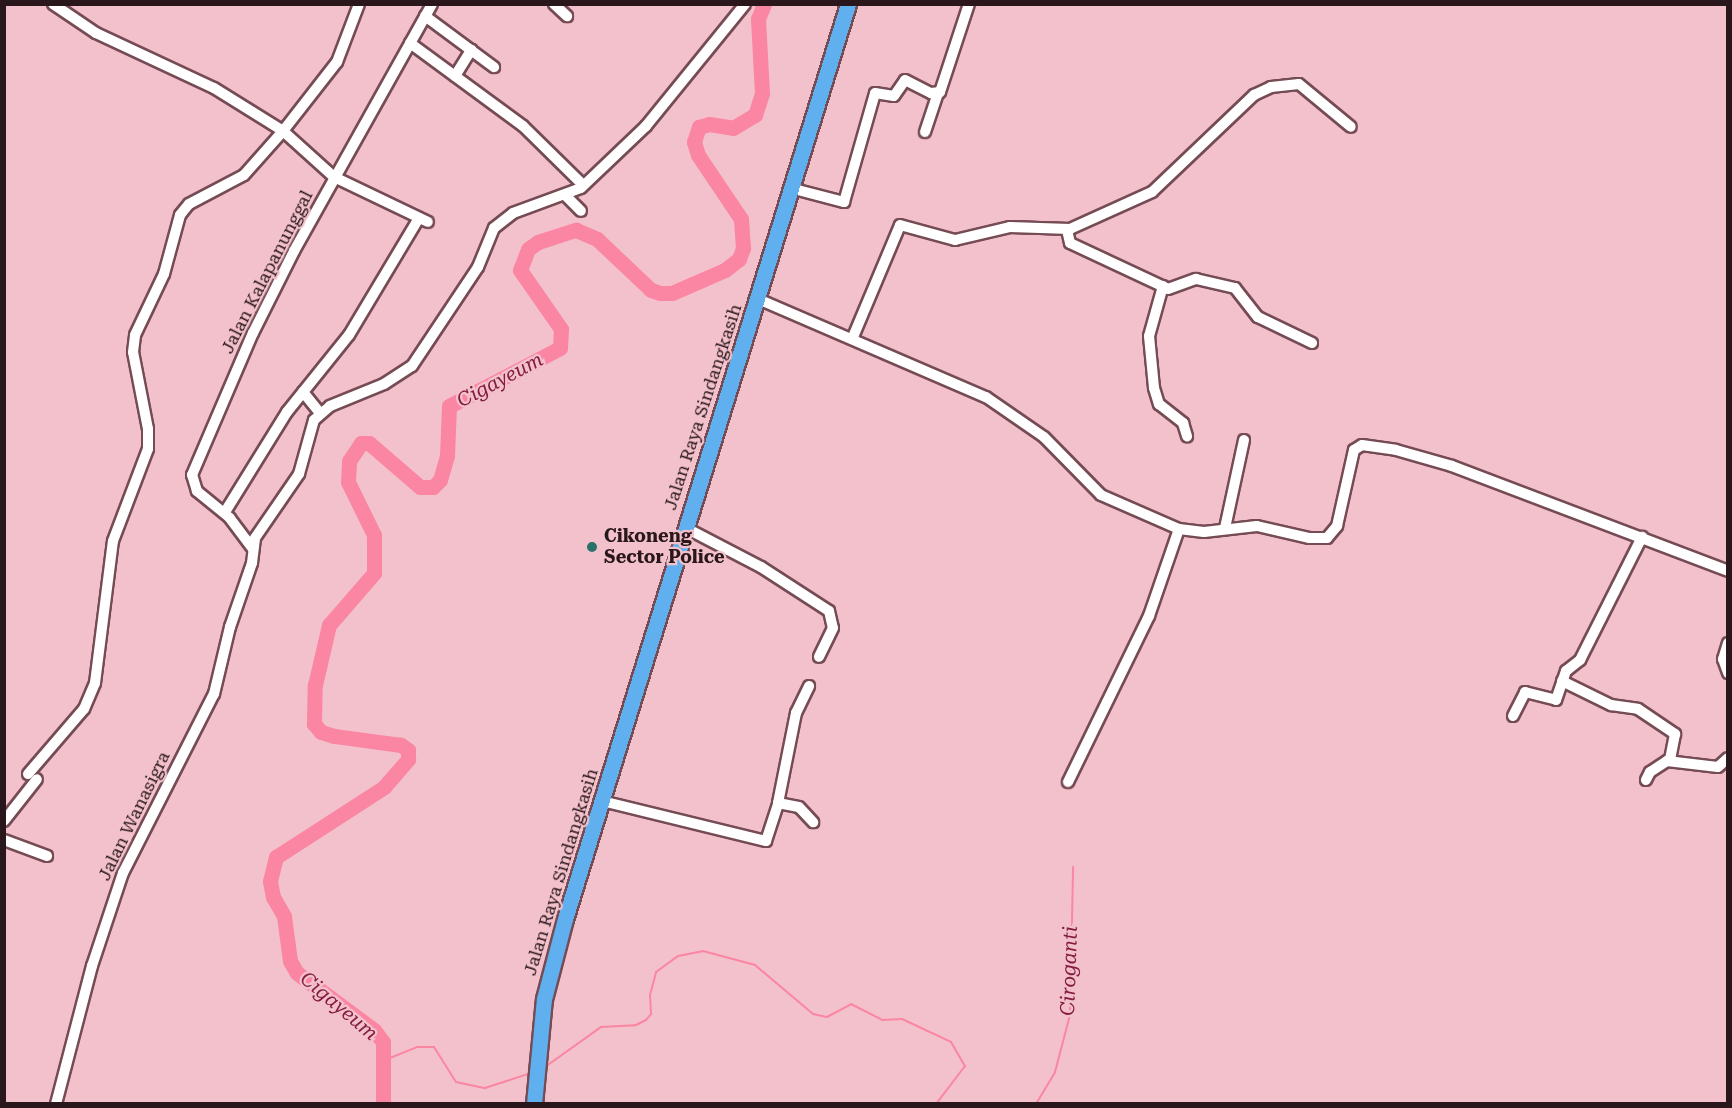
<!DOCTYPE html>
<style>
body{margin:0}
#map{position:relative;width:1732px;height:1108px;overflow:hidden;background:#f3c1cb;font-family:"Roboto Serif",serif}
div>[style]{position:absolute}
.stream>*{height:2px;margin:-1px;padding:0 1px;transform-origin:1px;border-radius:1px;background:#fa86a3}
.river>*{height:15px;margin:-7.5px;padding:0 7.5px;transform-origin:7.5px;border-radius:7.5px;background:#fa86a3}
.roads{filter:drop-shadow(2px 0 #754b54) drop-shadow(-2px 0 #754b54) drop-shadow(0 2px #754b54) drop-shadow(0 -2px #754b54)}
.minor>*{height:10px;margin:-5px;padding:0 5px;transform-origin:5px;border-radius:5px;background:#fff}
.highway>*{height:15px;margin:-7.5px;padding:0 7.5px;transform-origin:7.5px;border-radius:7.5px;background:#60b0f0}
.dots>*{width:16px;height:16px;translate:-50% -50%;box-sizing:border-box;border:3px solid #f3c1cb;border-radius:50%}
span{translate:-50% -50%;white-space:nowrap;text-align:center;line-height:1.15;-webkit-text-stroke:4.5px #f3c1cb;paint-order:stroke}
.street-label{font-size:18px;color:#29171b}
.poi-label{font-size:18px;color:#29171b;font-weight:700}
.left{translate:0 -50%;text-align:left}
.water-label{font-size:20px;color:#841d41;font-style:italic}
.frame{position:absolute;inset:0;border:6px solid #29171b;pointer-events:none}
</style>
<div id="map">
<div class="stream">
<i style="left:385px;top:1060px;width:35px;rotate:-22deg"></i>
<i style="left:418px;top:1047px;width:16px"></i>
<i style="left:434px;top:1047px;width:41px;rotate:57.8deg"></i>
<i style="left:456px;top:1082px;width:30px;rotate:12deg"></i>
<i style="left:485px;top:1088px;width:48px;rotate:-18.1deg"></i>
<i style="left:545px;top:1067px;width:69px;rotate:-35.5deg"></i>
<i style="left:601px;top:1027px;width:35px;rotate:-3deg"></i>
<i style="left:636px;top:1025px;width:11px;rotate:-27deg"></i>
<i style="left:646px;top:1020px;width:8px;rotate:-50deg"></i>
<i style="left:651px;top:1014px;width:19px;rotate:-93deg"></i>
<i style="left:650px;top:995px;width:24px;rotate:-75deg"></i>
<i style="left:656px;top:972px;width:27px;rotate:-36deg"></i>
<i style="left:678px;top:956px;width:25px;rotate:-11deg"></i>
<i style="left:703px;top:951px;width:54px;rotate:15.1deg"></i>
<i style="left:755px;top:965px;width:76px;rotate:40.2deg"></i>
<i style="left:813px;top:1014px;width:14px;rotate:12deg"></i>
<i style="left:827px;top:1017px;width:27px;rotate:-28deg"></i>
<i style="left:851px;top:1004px;width:35px;rotate:27deg"></i>
<i style="left:882px;top:1020px;width:20px;rotate:-3deg"></i>
<i style="left:902px;top:1019px;width:54px;rotate:25.1deg"></i>
<i style="left:951px;top:1042px;width:28px;rotate:60deg"></i>
<i style="left:965px;top:1066px;width:48px;rotate:127.3deg"></i>
<i style="left:959px;top:1104px;width:5px"></i>
<i style="left:1036px;top:1104px;width:37px;rotate:-59deg"></i>
<i style="left:1055px;top:1072px;width:59px;rotate:-75.3deg"></i>
<i style="left:1070px;top:1015px;width:148px;rotate:-88.8deg"></i>
</div>
<div class="river">
<i style="left:383px;top:1104px;width:62px;rotate:-90deg"></i>
<i style="left:383px;top:1042px;width:15px;rotate:-127deg"></i>
<i style="left:374px;top:1030px;width:96px;rotate:-143.5deg"></i>
<i style="left:297px;top:973px;width:14px;rotate:-120deg"></i>
<i style="left:290px;top:961px;width:45px;rotate:-97.6deg"></i>
<i style="left:284px;top:916px;width:22px;rotate:-120deg"></i>
<i style="left:273px;top:897px;width:16px;rotate:-101deg"></i>
<i style="left:270px;top:881px;width:25px;rotate:-76deg"></i>
<i style="left:276px;top:857px;width:129px;rotate:-32.9deg"></i>
<i style="left:384px;top:787px;width:37px;rotate:-49deg"></i>
<i style="left:408px;top:759px;width:9px;rotate:-90deg"></i>
<i style="left:408px;top:750px;width:9px;rotate:-144deg"></i>
<i style="left:401px;top:745px;width:68px;rotate:-172.3deg"></i>
<i style="left:334px;top:736px;width:14px;rotate:-163deg"></i>
<i style="left:321px;top:732px;width:11px;rotate:-131deg"></i>
<i style="left:314px;top:724px;width:39px;rotate:-89deg"></i>
<i style="left:315px;top:685px;width:62px;rotate:-76.9deg"></i>
<i style="left:329px;top:625px;width:69px;rotate:-49.1deg"></i>
<i style="left:374px;top:573px;width:38px;rotate:-90deg"></i>
<i style="left:374px;top:535px;width:59px;rotate:-116.1deg"></i>
<i style="left:348px;top:482px;width:21px;rotate:-87deg"></i>
<i style="left:349px;top:461px;width:22px;rotate:-56deg"></i>
<i style="left:361px;top:443px;width:8px"></i>
<i style="left:369px;top:443px;width:67px;rotate:40.8deg"></i>
<i style="left:420px;top:487px;width:13px"></i>
<i style="left:433px;top:487px;width:10px;rotate:-45deg"></i>
<i style="left:440px;top:480px;width:25px;rotate:-74deg"></i>
<i style="left:447px;top:456px;width:50px;rotate:-87.7deg"></i>
<i style="left:449px;top:406px;width:125px;rotate:-27.6deg"></i>
<i style="left:560px;top:348px;width:19px;rotate:-87deg"></i>
<i style="left:561px;top:329px;width:72px;rotate:-124.8deg"></i>
<i style="left:520px;top:270px;width:22px;rotate:-69deg"></i>
<i style="left:528px;top:249px;width:12px;rotate:-35deg"></i>
<i style="left:538px;top:242px;width:40px;rotate:-18deg"></i>
<i style="left:576px;top:230px;width:23px;rotate:23deg"></i>
<i style="left:597px;top:239px;width:74px;rotate:43.4deg"></i>
<i style="left:651px;top:290px;width:9px;rotate:18deg"></i>
<i style="left:660px;top:293px;width:12px"></i>
<i style="left:672px;top:293px;width:58px;rotate:-23.5deg"></i>
<i style="left:725px;top:270px;width:18px;rotate:-38deg"></i>
<i style="left:739px;top:259px;width:12px;rotate:-70deg"></i>
<i style="left:743px;top:248px;width:29px;rotate:-94deg"></i>
<i style="left:741px;top:219px;width:77px;rotate:-123.9deg"></i>
<i style="left:698px;top:155px;width:14px;rotate:-107deg"></i>
<i style="left:694px;top:142px;width:16px;rotate:-72deg"></i>
<i style="left:699px;top:127px;width:10px;rotate:-17deg"></i>
<i style="left:709px;top:124px;width:24px;rotate:9deg"></i>
<i style="left:733px;top:128px;width:26px;rotate:-31deg"></i>
<i style="left:755px;top:115px;width:23px;rotate:-72deg"></i>
<i style="left:762px;top:93px;width:74px;rotate:-93.1deg"></i>
<i style="left:758px;top:19px;width:16px;rotate:-68deg"></i>
</div>
<div class="roads">
<div class="minor">
<i style="left:53px;top:4px;width:52px;rotate:34deg"></i>
<i style="left:96px;top:33px;width:130px;rotate:25deg"></i>
<i style="left:214px;top:88px;width:81px;rotate:31.9deg"></i>
<i style="left:283px;top:131px;width:69px;rotate:42deg"></i>
<i style="left:334px;top:177px;width:104px;rotate:25.6deg"></i>
<i style="left:554px;top:4px;width:18px;rotate:43deg"></i>
<i style="left:425px;top:16px;width:86px;rotate:36.5deg"></i>
<i style="left:410px;top:43px;width:140px;rotate:36.3deg"></i>
<i style="left:523px;top:126px;width:84px;rotate:44.5deg"></i>
<i style="left:455px;top:76px;width:31px;rotate:-58deg"></i>
<i style="left:925px;top:132px;width:41px;rotate:-71.6deg"></i>
<i style="left:794px;top:189px;width:52px;rotate:14.6deg"></i>
<i style="left:844px;top:202px;width:113px;rotate:-74.1deg"></i>
<i style="left:875px;top:93px;width:19px;rotate:9deg"></i>
<i style="left:894px;top:96px;width:19px;rotate:-55deg"></i>
<i style="left:905px;top:80px;width:29px;rotate:27deg"></i>
<i style="left:931px;top:93px;width:9px;rotate:-6deg"></i>
<i style="left:940px;top:92px;width:93px;rotate:-71.8deg"></i>
<i style="left:566px;top:196px;width:21px;rotate:45deg"></i>
<i style="left:1067px;top:230px;width:13px;rotate:77deg"></i>
<i style="left:1070px;top:243px;width:108px;rotate:25.1deg"></i>
<i style="left:1168px;top:289px;width:30px;rotate:-20deg"></i>
<i style="left:1196px;top:279px;width:40px;rotate:13deg"></i>
<i style="left:1235px;top:288px;width:37px;rotate:52deg"></i>
<i style="left:1258px;top:317px;width:60px;rotate:25.7deg"></i>
<i style="left:1163px;top:286px;width:52px;rotate:105.6deg"></i>
<i style="left:1149px;top:336px;width:52px;rotate:84.5deg"></i>
<i style="left:1154px;top:388px;width:17px;rotate:73deg"></i>
<i style="left:1159px;top:404px;width:31px;rotate:38deg"></i>
<i style="left:1183px;top:423px;width:14px;rotate:73deg"></i>
<i style="left:758px;top:299px;width:248px;rotate:23.3deg"></i>
<i style="left:986px;top:397px;width:70px;rotate:34.6deg"></i>
<i style="left:1044px;top:437px;width:81px;rotate:45.5deg"></i>
<i style="left:1101px;top:495px;width:85px;rotate:23.6deg"></i>
<i style="left:1179px;top:529px;width:25px;rotate:7deg"></i>
<i style="left:1204px;top:532px;width:53px;rotate:-6.5deg"></i>
<i style="left:1257px;top:526px;width:53px;rotate:13deg"></i>
<i style="left:1309px;top:538px;width:18px"></i>
<i style="left:1327px;top:538px;width:16px;rotate:-50deg"></i>
<i style="left:1337px;top:526px;width:78px;rotate:-77.4deg"></i>
<i style="left:1354px;top:450px;width:9px;rotate:-32deg"></i>
<i style="left:1362px;top:445px;width:34px;rotate:8deg"></i>
<i style="left:1396px;top:450px;width:58px;rotate:15.9deg"></i>
<i style="left:1452px;top:466px;width:295px;rotate:20.8deg"></i>
<i style="left:853px;top:337px;width:121px;rotate:-67.2deg"></i>
<i style="left:900px;top:225px;width:57px;rotate:15.3deg"></i>
<i style="left:955px;top:240px;width:57px;rotate:-13.3deg"></i>
<i style="left:1010px;top:227px;width:60px;rotate:1.9deg"></i>
<i style="left:1070px;top:229px;width:90px;rotate:-24.3deg"></i>
<i style="left:1152px;top:192px;width:141px;rotate:-43.6deg"></i>
<i style="left:1254px;top:95px;width:19px;rotate:-25deg"></i>
<i style="left:1271px;top:87px;width:28px;rotate:-6deg"></i>
<i style="left:1299px;top:84px;width:67px;rotate:39.6deg"></i>
<i style="left:303px;top:392px;width:27px;rotate:51deg"></i>
<i style="left:225px;top:512px;width:118px;rotate:-58.2deg"></i>
<i style="left:287px;top:412px;width:99px;rotate:-51.2deg"></i>
<i style="left:349px;top:335px;width:136px;rotate:-59.1deg"></i>
<i style="left:686px;top:528px;width:85px;rotate:27.5deg"></i>
<i style="left:761px;top:567px;width:81px;rotate:32.9deg"></i>
<i style="left:829px;top:611px;width:17px;rotate:77deg"></i>
<i style="left:833px;top:628px;width:32px;rotate:116deg"></i>
<i style="left:1225px;top:528px;width:90px;rotate:-77.8deg"></i>
<i style="left:253px;top:549px;width:39px;rotate:-127deg"></i>
<i style="left:230px;top:518px;width:43px;rotate:-140.7deg"></i>
<i style="left:197px;top:491px;width:17px;rotate:-107deg"></i>
<i style="left:192px;top:475px;width:155px;rotate:-66.8deg"></i>
<i style="left:253px;top:333px;width:92px;rotate:-63.4deg"></i>
<i style="left:294px;top:251px;width:283px;rotate:-60.8deg"></i>
<i style="left:1728px;top:643px;width:17px;rotate:107deg"></i>
<i style="left:1723px;top:659px;width:15px;rotate:70deg"></i>
<i style="left:1562px;top:681px;width:55px;rotate:26.1deg"></i>
<i style="left:1611px;top:705px;width:27px;rotate:8deg"></i>
<i style="left:1638px;top:709px;width:45px;rotate:34deg"></i>
<i style="left:1675px;top:734px;width:25px;rotate:101deg"></i>
<i style="left:1670px;top:759px;width:24px;rotate:147deg"></i>
<i style="left:1650px;top:772px;width:9px;rotate:117deg"></i>
<i style="left:1513px;top:716px;width:27px;rotate:-63deg"></i>
<i style="left:1525px;top:692px;width:32px;rotate:14deg"></i>
<i style="left:1556px;top:700px;width:31px;rotate:-71deg"></i>
<i style="left:1566px;top:671px;width:18px;rotate:-38deg"></i>
<i style="left:1580px;top:660px;width:138px;rotate:-63.2deg"></i>
<i style="left:1667px;top:761px;width:51px;rotate:6.7deg"></i>
<i style="left:1718px;top:767px;width:13px;rotate:-42deg"></i>
<i style="left:28px;top:774px;width:86px;rotate:-49.3deg"></i>
<i style="left:84px;top:709px;width:28px;rotate:-67deg"></i>
<i style="left:95px;top:683px;width:143px;rotate:-82.8deg"></i>
<i style="left:113px;top:541px;width:98px;rotate:-69.2deg"></i>
<i style="left:148px;top:449px;width:20px;rotate:-90deg"></i>
<i style="left:148px;top:429px;width:78px;rotate:-101deg"></i>
<i style="left:133px;top:352px;width:17px;rotate:-83deg"></i>
<i style="left:135px;top:335px;width:68px;rotate:-64.6deg"></i>
<i style="left:164px;top:274px;width:61px;rotate:-74.8deg"></i>
<i style="left:180px;top:215px;width:14px;rotate:-51deg"></i>
<i style="left:189px;top:204px;width:62px;rotate:-27.8deg"></i>
<i style="left:244px;top:175px;width:59px;rotate:-48.4deg"></i>
<i style="left:283px;top:131px;width:88px;rotate:-52deg"></i>
<i style="left:337px;top:62px;width:62px;rotate:-69.2deg"></i>
<i style="left:1068px;top:782px;width:185px;rotate:-64deg"></i>
<i style="left:1149px;top:616px;width:92px;rotate:-71deg"></i>
<i style="left:602px;top:801px;width:169px;rotate:13.7deg"></i>
<i style="left:766px;top:841px;width:40px;rotate:-72deg"></i>
<i style="left:778px;top:803px;width:21px;rotate:11deg"></i>
<i style="left:799px;top:807px;width:21px;rotate:47deg"></i>
<i style="left:778px;top:803px;width:92px;rotate:-78.7deg"></i>
<i style="left:796px;top:713px;width:30px;rotate:-64deg"></i>
<i style="left:4px;top:821px;width:53px;rotate:-51.8deg"></i>
<i style="left:4px;top:840px;width:46px;rotate:20.4deg"></i>
<i style="left:56px;top:1104px;width:143px;rotate:-75.4deg"></i>
<i style="left:92px;top:966px;width:98px;rotate:-71.6deg"></i>
<i style="left:123px;top:873px;width:201px;rotate:-63.1deg"></i>
<i style="left:214px;top:694px;width:69px;rotate:-76.6deg"></i>
<i style="left:230px;top:627px;width:68px;rotate:-71deg"></i>
<i style="left:252px;top:563px;width:25px;rotate:-83deg"></i>
<i style="left:255px;top:538px;width:78px;rotate:-55.5deg"></i>
<i style="left:299px;top:474px;width:56px;rotate:-74.5deg"></i>
<i style="left:314px;top:420px;width:21px;rotate:-41deg"></i>
<i style="left:330px;top:406px;width:58px;rotate:-22.2deg"></i>
<i style="left:384px;top:384px;width:33px;rotate:-33deg"></i>
<i style="left:412px;top:366px;width:119px;rotate:-56.3deg"></i>
<i style="left:478px;top:267px;width:42px;rotate:-67.7deg"></i>
<i style="left:494px;top:228px;width:24px;rotate:-38deg"></i>
<i style="left:513px;top:213px;width:72px;rotate:-20.2deg"></i>
<i style="left:581px;top:188px;width:90px;rotate:-43.6deg"></i>
<i style="left:646px;top:126px;width:157px;rotate:-50.9deg"></i>
</div>
<div class="highway">
<i style="left:534px;top:1104px;width:105px;rotate:-84.6deg"></i>
<i style="left:544px;top:999px;width:83px;rotate:-75.3deg"></i>
<i style="left:565px;top:919px;width:958px;rotate:-72.81deg"></i>
</div>
</div>
<div class="dots">
<i style="left:592px;top:547px;background:#297169"></i>
</div>
<div class="street-label">
<span style="left:267px;top:272px;rotate:-63deg">Jalan Kalapanunggal</span>
<span style="left:703px;top:407px;rotate:-72deg">Jalan Raya Sindangkasih</span>
<span style="left:134px;top:816px;rotate:-64deg">Jalan Wanasigra</span>
<span style="left:561px;top:872px;rotate:-73deg">Jalan Raya Sindangkasih</span>
</div>
<div class="poi-label">
<span class="left" style="left:604px;top:547px">Cikoneng<br>Sector Police</span>
</div>
<div class="water-label">
<span style="left:500px;top:380px;rotate:-28deg">Cigayeum</span>
<span style="left:1069px;top:971px;rotate:-88deg">Ciroganti</span>
<span style="left:339px;top:1006px;rotate:40deg">Cigayeum</span>
</div>
<div class="frame"></div>
</div>
